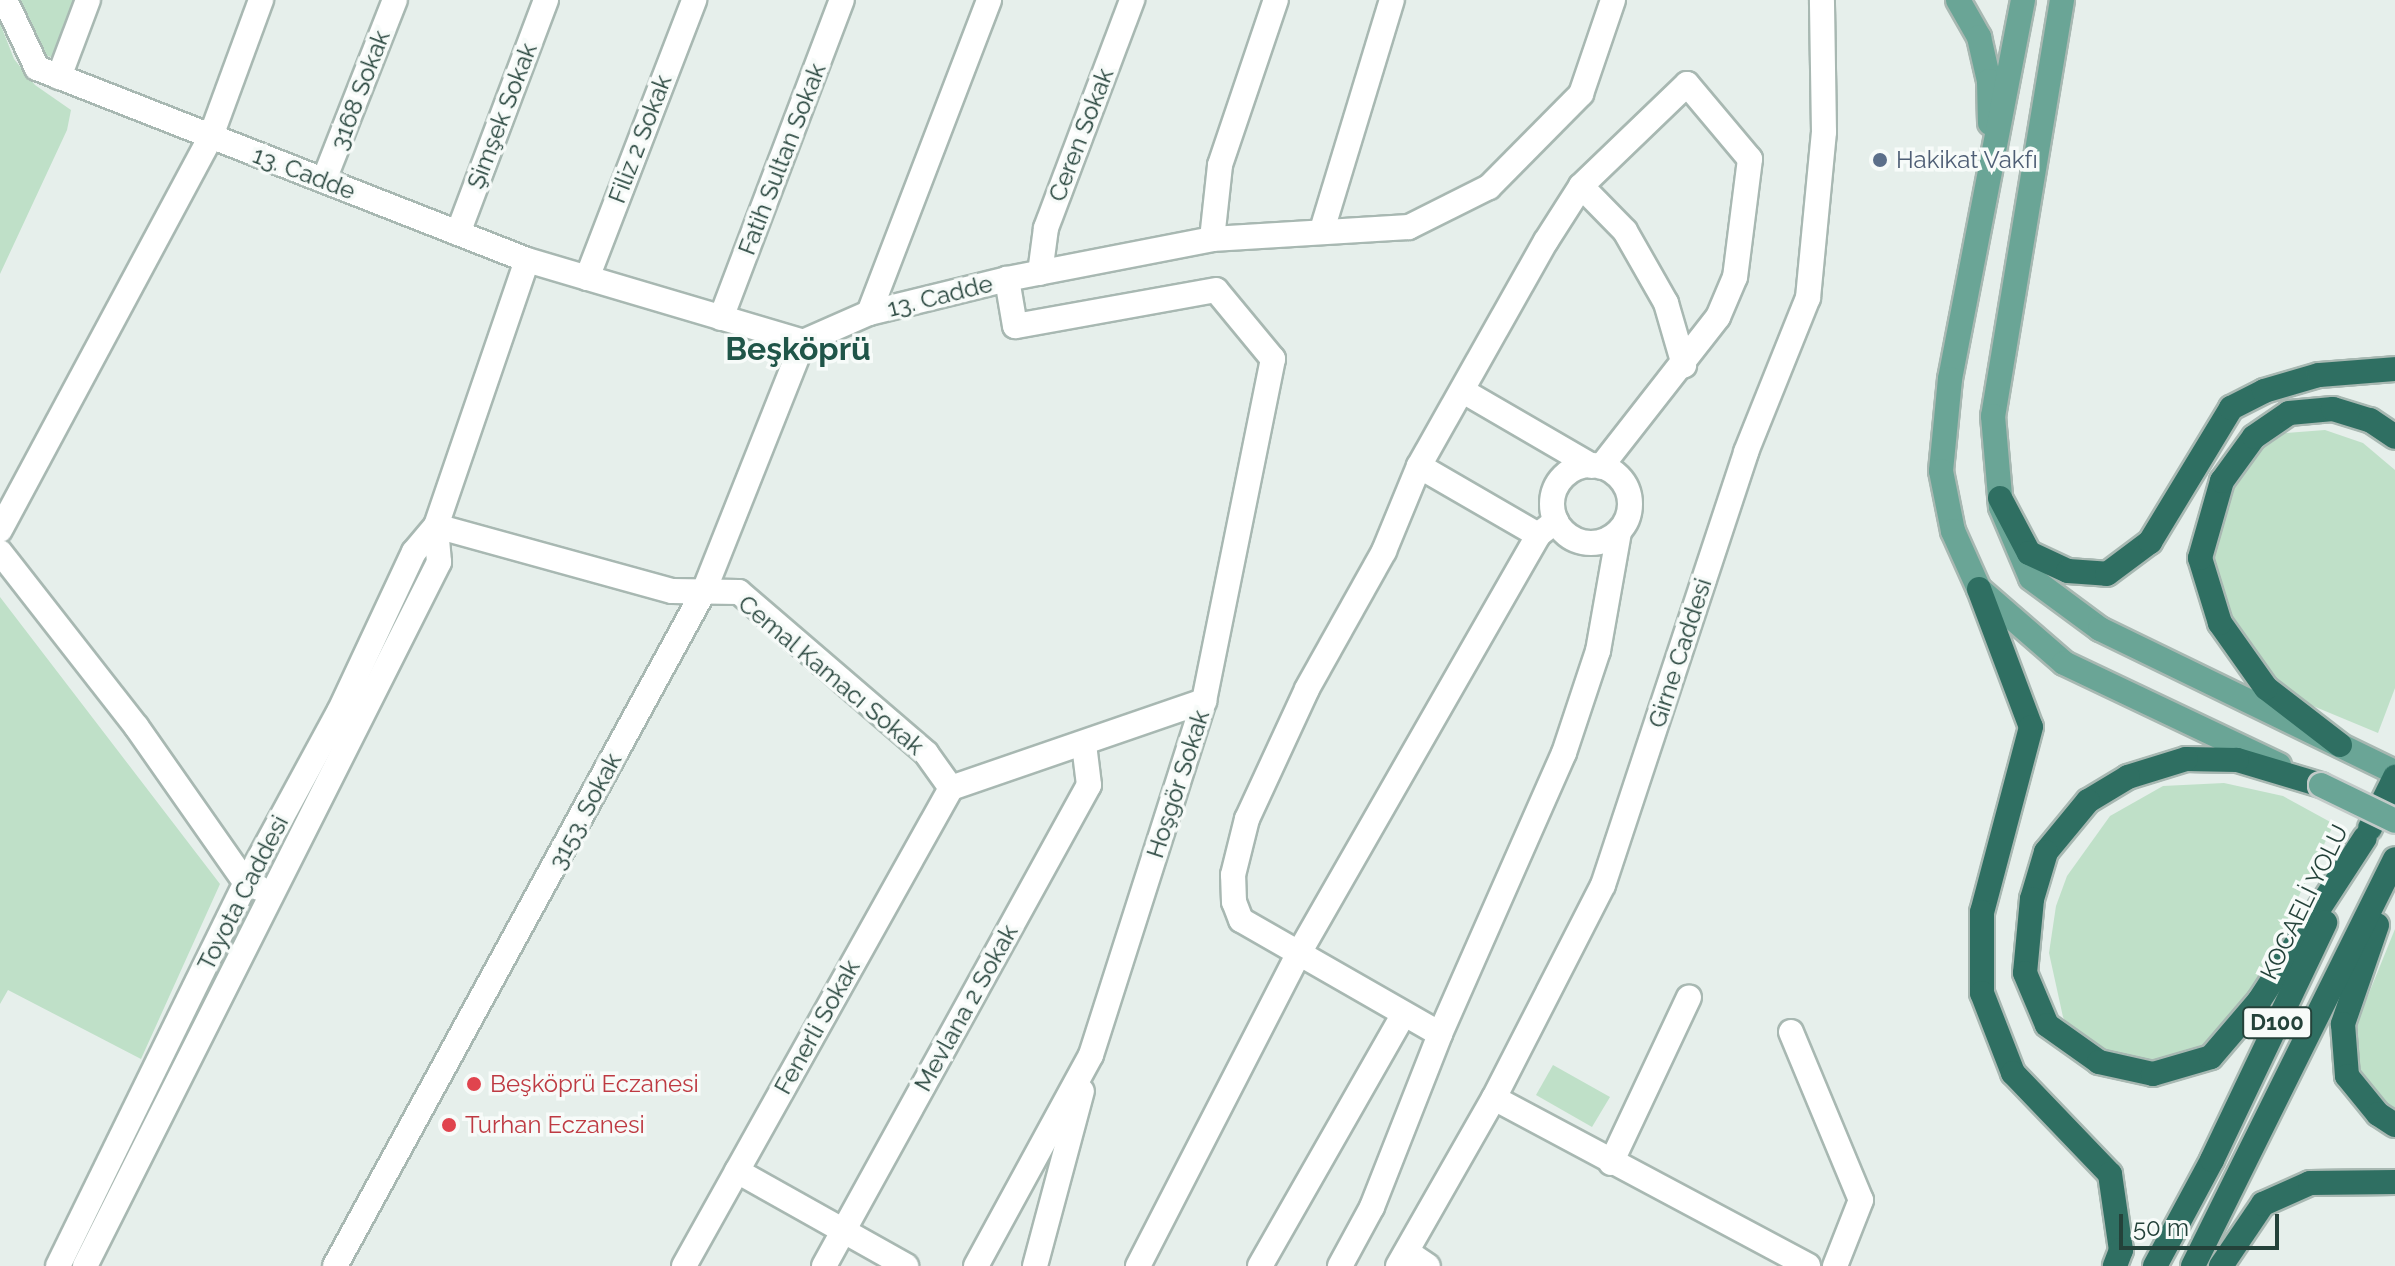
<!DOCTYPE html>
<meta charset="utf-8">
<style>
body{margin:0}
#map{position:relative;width:2395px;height:1266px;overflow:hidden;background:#e6efeb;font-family:Raleway,sans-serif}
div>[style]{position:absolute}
.green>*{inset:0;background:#bfe0c8}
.roads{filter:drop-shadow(2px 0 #a8b8b2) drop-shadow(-2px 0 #a8b8b2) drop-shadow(0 2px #a8b8b2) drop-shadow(0 -2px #a8b8b2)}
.minor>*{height:24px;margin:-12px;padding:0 12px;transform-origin:12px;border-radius:12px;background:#fff}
.minor>.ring{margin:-12px;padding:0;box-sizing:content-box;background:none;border:24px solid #fff;border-radius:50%}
.major>*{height:24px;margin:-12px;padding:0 12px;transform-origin:12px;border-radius:12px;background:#6aa596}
.highway>*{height:24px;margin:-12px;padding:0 12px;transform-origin:12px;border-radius:12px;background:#2f6f62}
.bridges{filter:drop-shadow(2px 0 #c2cac8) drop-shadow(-2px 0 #c2cac8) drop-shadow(0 2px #c2cac8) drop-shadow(0 -2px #c2cac8)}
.major-bridge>*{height:24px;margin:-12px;padding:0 12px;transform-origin:12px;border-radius:12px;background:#6aa596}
.dots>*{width:22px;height:22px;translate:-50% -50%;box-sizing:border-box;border:4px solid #f7fbf9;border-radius:50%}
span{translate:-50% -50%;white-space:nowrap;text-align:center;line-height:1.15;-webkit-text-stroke:7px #f7fbf9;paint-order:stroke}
.shield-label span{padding:2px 6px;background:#f7fbf9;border:2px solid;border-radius:6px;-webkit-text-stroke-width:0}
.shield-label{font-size:22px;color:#24423a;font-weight:700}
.street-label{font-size:24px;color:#24423a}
.service-label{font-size:24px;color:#4e5e75}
.left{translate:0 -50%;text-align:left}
.health-label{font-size:24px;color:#be3a42}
.district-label{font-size:32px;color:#1f5548;font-weight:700}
.scale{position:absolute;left:2119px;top:1214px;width:160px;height:36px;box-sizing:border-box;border:4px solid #24423a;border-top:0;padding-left:10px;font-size:24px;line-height:28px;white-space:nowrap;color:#24423a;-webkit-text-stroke:6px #f7fbf9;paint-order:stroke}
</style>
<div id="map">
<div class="green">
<i style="clip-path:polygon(10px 0,77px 0,55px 58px,39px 54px)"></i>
<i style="clip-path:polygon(0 23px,14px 59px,35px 85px,71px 110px,67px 130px,0 274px)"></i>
<i style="clip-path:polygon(2325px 430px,2363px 443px,2395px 470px,2395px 688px,2378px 733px,2282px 693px,2216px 599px,2211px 549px,2225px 496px,2260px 448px,2285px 433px)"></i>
<i style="clip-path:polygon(0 597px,220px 884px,141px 1059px,8px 990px,0 1004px)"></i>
<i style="clip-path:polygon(2224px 783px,2283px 796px,2334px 824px,2245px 1006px,2212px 1049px,2142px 1077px,2070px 1030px,2063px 1017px,2049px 953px,2056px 906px,2067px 876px,2110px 816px,2163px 786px)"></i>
<i style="clip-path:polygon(2395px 929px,2395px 1124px,2357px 1076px,2354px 1030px)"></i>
<i style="clip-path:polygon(1553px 1065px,1610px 1097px,1592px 1127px,1536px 1095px)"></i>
</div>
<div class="roads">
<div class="minor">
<i style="left:5px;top:0;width:75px;rotate:64.8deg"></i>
<i style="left:37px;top:68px;width:526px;rotate:21.4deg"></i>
<i style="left:527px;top:260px;width:288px;rotate:16.5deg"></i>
<i style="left:803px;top:342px;width:72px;rotate:-23.7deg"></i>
<i style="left:869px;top:313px;width:142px;rotate:-13.8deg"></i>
<i style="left:1007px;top:279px;width:209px;rotate:-11deg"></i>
<i style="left:1212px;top:239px;width:197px;rotate:-3.5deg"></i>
<i style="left:1409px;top:227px;width:89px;rotate:-26.6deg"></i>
<i style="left:1489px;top:187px;width:131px;rotate:-45.3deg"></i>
<i style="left:1581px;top:94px;width:99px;rotate:-71.2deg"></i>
<i style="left:59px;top:77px;width:82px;rotate:-69.4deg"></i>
<i style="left:324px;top:180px;width:193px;rotate:-68.5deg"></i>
<i style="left:1581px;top:186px;width:63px;rotate:45.6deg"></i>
<i style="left:1625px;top:231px;width:83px;rotate:60.3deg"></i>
<i style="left:1666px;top:303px;width:65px;rotate:73.8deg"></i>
<i style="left:1322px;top:230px;width:240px;rotate:-73.1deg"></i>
<i style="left:458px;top:233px;width:249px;rotate:-69.3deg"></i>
<i style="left:1212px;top:239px;width:74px;rotate:-83.8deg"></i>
<i style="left:1220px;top:165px;width:174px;rotate:-71.3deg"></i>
<i style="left:1040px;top:273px;width:45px;rotate:-82.4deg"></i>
<i style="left:1046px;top:228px;width:244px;rotate:-69.3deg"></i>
<i style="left:587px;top:278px;width:298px;rotate:-68.9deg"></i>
<i style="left:869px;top:313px;width:335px;rotate:-69deg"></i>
<i style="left:721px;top:318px;width:340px;rotate:-69.2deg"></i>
<i style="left:1463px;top:391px;width:149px;rotate:30.2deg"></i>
<i class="ring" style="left:1552px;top:465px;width:54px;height:54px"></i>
<i style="left:1419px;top:466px;width:138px;rotate:30.1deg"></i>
<i style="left:436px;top:526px;width:245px;rotate:15.4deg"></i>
<i style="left:672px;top:591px;width:67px;rotate:0.9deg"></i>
<i style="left:739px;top:592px;width:247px;rotate:40.7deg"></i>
<i style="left:926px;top:753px;width:43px;rotate:54.5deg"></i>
<i style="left:951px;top:788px;width:268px;rotate:-19deg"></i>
<i style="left:0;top:530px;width:447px;rotate:-61.8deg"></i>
<i style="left:211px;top:136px;width:145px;rotate:-69.8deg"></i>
<i style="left:0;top:552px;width:221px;rotate:52deg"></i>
<i style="left:136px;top:726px;width:192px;rotate:55deg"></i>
<i style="left:246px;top:883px;width:14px;rotate:21deg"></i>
<i style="left:1791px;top:1032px;width:182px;rotate:67.4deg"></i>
<i style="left:1861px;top:1200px;width:71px;rotate:111.5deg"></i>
<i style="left:1440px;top:1034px;width:229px;rotate:-150.2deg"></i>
<i style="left:1241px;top:920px;width:19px;rotate:-111deg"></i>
<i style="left:1234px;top:902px;width:27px;rotate:-92deg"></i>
<i style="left:1233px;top:875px;width:58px;rotate:-76deg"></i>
<i style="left:1247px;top:819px;width:143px;rotate:-65.2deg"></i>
<i style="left:1307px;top:689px;width:158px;rotate:-60.8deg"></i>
<i style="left:1384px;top:551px;width:92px;rotate:-67.6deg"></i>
<i style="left:1419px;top:466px;width:258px;rotate:-60.6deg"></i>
<i style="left:1546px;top:241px;width:65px;rotate:-57.5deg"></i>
<i style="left:1581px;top:186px;width:147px;rotate:-43.9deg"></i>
<i style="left:1687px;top:84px;width:98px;rotate:50deg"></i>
<i style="left:1750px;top:159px;width:119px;rotate:97.2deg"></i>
<i style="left:1735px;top:277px;width:43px;rotate:113deg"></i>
<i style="left:1718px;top:317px;width:190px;rotate:128deg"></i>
<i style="left:1494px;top:1098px;width:356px;rotate:28.1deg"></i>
<i style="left:1611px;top:1163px;width:183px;rotate:-64.8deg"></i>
<i style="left:737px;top:1171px;width:194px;rotate:29.3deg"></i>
<i style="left:1407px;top:1252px;width:25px;rotate:34deg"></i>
<i style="left:58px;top:1266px;width:427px;rotate:-63.9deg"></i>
<i style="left:246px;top:883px;width:195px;rotate:-61.5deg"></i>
<i style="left:339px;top:712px;width:177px;rotate:-64.9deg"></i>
<i style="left:414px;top:552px;width:34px;rotate:-50deg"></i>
<i style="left:436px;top:526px;width:281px;rotate:-71.1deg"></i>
<i style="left:85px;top:1266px;width:788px;rotate:-63.3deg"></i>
<i style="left:439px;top:562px;width:36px;rotate:-95deg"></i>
<i style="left:335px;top:1266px;width:769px;rotate:-61.34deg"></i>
<i style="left:704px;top:591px;width:268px;rotate:-68.3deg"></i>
<i style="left:684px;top:1266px;width:548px;rotate:-60.81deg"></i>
<i style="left:824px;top:1266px;width:549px;rotate:-61.15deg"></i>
<i style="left:1089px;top:785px;width:41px;rotate:-97deg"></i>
<i style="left:976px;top:1266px;width:240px;rotate:-61.4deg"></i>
<i style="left:1091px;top:1055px;width:372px;rotate:-72.3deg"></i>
<i style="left:1204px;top:701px;width:349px;rotate:-78.6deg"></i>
<i style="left:1273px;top:359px;width:89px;rotate:-129.6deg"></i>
<i style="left:1216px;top:290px;width:204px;rotate:169.8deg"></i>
<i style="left:1015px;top:326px;width:48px;rotate:-99.7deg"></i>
<i style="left:1035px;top:1266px;width:181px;rotate:-75deg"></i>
<i style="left:1138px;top:1266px;width:352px;rotate:-62.8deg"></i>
<i style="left:1299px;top:953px;width:482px;rotate:-60.2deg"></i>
<i style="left:1538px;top:535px;width:23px;rotate:-38deg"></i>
<i style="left:1260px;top:1266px;width:290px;rotate:-60.3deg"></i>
<i style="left:1340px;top:1266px;width:67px;rotate:-61.5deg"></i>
<i style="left:1372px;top:1207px;width:186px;rotate:-68.5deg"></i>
<i style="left:1440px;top:1034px;width:307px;rotate:-66.2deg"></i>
<i style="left:1564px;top:753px;width:108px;rotate:-71.6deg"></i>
<i style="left:1598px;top:651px;width:121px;rotate:-80deg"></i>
<i style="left:1398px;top:1266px;width:193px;rotate:-60.3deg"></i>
<i style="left:1494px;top:1098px;width:239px;rotate:-62.9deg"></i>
<i style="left:1603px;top:885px;width:456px;rotate:-71.7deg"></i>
<i style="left:1746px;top:452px;width:166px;rotate:-68.1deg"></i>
<i style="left:1808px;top:298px;width:167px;rotate:-84.5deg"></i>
<i style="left:1824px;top:132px;width:132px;rotate:-90.9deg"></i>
</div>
<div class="major">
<i style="left:1958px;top:0;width:43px;rotate:60.4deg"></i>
<i style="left:1979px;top:37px;width:45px;rotate:77.2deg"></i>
<i style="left:1989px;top:81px;width:42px;rotate:88.6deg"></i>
<i style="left:2023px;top:0;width:386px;rotate:100.9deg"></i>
<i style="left:1950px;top:379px;width:92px;rotate:95.6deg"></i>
<i style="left:1941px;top:471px;width:61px;rotate:78.7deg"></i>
<i style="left:1953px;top:531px;width:64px;rotate:65.9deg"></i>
<i style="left:1979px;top:589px;width:113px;rotate:41deg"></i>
<i style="left:2064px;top:663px;width:238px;rotate:25.4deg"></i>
<i style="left:2062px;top:0;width:422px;rotate:99.4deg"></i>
<i style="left:1993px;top:416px;width:91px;rotate:85deg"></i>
<i style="left:2001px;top:507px;width:77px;rotate:67.1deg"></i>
<i style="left:2031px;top:578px;width:86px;rotate:36.5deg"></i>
<i style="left:2100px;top:629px;width:328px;rotate:25.9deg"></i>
</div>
<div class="highway">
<i style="left:2000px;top:498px;width:62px;rotate:62.2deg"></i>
<i style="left:2029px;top:553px;width:43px;rotate:24.8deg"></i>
<i style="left:2068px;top:571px;width:39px;rotate:4deg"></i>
<i style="left:2107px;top:574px;width:54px;rotate:-36.7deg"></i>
<i style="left:2150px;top:542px;width:157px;rotate:-58.8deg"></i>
<i style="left:2231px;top:408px;width:37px;rotate:-27deg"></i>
<i style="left:2264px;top:391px;width:57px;rotate:-16.2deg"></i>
<i style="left:2319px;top:375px;width:76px;rotate:-4.5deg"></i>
<i style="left:1979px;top:589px;width:147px;rotate:69.4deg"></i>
<i style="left:2031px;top:727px;width:191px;rotate:104.8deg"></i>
<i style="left:1982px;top:912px;width:81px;rotate:90deg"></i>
<i style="left:1982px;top:993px;width:86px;rotate:68.8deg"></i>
<i style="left:2013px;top:1073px;width:140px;rotate:46.2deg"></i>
<i style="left:2110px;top:1174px;width:77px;rotate:81.8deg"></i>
<i style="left:2121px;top:1250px;width:17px;rotate:111deg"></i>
<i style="left:2340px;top:745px;width:93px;rotate:-142.4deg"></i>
<i style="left:2266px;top:688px;width:80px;rotate:-125.3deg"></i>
<i style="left:2220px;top:623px;width:68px;rotate:-107.1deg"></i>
<i style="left:2200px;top:558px;width:80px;rotate:-74.1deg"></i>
<i style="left:2222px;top:481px;width:54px;rotate:-54deg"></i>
<i style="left:2254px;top:437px;width:42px;rotate:-34.4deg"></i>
<i style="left:2289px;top:413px;width:44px;rotate:-5.2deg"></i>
<i style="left:2333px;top:409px;width:39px;rotate:17deg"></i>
<i style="left:2370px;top:420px;width:30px;rotate:34deg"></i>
<i style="left:2321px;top:785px;width:88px;rotate:-163.4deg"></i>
<i style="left:2237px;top:760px;width:51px;rotate:-178.9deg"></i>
<i style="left:2186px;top:759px;width:61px;rotate:162.8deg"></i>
<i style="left:2128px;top:777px;width:47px;rotate:149deg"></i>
<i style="left:2088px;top:801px;width:66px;rotate:129.5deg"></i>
<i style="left:2046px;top:852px;width:49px;rotate:106.6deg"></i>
<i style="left:2032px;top:899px;width:74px;rotate:95.4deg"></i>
<i style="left:2025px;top:973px;width:56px;rotate:67.1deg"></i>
<i style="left:2047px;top:1025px;width:64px;rotate:35.4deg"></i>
<i style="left:2099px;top:1062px;width:55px;rotate:12.5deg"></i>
<i style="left:2153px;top:1074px;width:60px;rotate:-16.3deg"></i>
<i style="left:2211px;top:1057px;width:74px;rotate:-49.4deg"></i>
<i style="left:2259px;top:1001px;width:194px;rotate:-57deg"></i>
<i style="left:2370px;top:828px;width:57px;rotate:-63.9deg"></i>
<i style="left:2377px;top:925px;width:105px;rotate:109deg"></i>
<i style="left:2343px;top:1024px;width:52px;rotate:85.6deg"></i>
<i style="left:2347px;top:1076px;width:49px;rotate:50.8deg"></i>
<i style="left:2378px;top:1114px;width:20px;rotate:33deg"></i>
<i style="left:2155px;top:1266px;width:120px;rotate:-61.7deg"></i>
<i style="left:2212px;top:1160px;width:263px;rotate:-64.5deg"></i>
<i style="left:2193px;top:1266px;width:454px;rotate:-63.6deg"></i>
<i style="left:2221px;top:1266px;width:75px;rotate:-55.9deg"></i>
<i style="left:2263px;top:1204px;width:51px;rotate:-24.1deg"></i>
<i style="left:2310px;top:1183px;width:85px;rotate:-0.7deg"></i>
</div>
</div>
<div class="bridges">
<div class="major-bridge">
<i style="left:2321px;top:785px;width:82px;rotate:25.9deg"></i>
</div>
</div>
<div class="dots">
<i style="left:1880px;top:160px;background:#5c6f8a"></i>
<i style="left:474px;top:1084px;background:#e0444e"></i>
<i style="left:449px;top:1125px;background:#e0444e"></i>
</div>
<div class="shield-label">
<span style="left:2277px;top:1023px">D100</span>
</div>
<div class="street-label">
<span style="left:360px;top:90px;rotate:-69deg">3168 Sokak</span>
<span style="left:502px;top:116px;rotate:-69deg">Şimşek Sokak</span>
<span style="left:1081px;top:135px;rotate:-69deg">Ceren Sokak</span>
<span style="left:640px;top:139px;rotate:-69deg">Filiz 2 Sokak</span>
<span style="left:782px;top:159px;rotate:-69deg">Fatih Sultan Sokak</span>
<span style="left:304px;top:173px;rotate:21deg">13. Cadde</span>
<span style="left:940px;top:296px;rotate:-14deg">13. Cadde</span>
<span style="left:1680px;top:653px;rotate:-72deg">Girne Caddesi</span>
<span style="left:831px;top:675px;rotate:40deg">Cemal Kamacı Sokak</span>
<span style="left:1178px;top:784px;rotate:-72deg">Hoşgör Sokak</span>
<span style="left:585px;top:811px;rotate:-62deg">3153. Sokak</span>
<span style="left:243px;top:893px;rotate:-63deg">Toyota Caddesi</span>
<span style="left:2304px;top:902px;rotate:-64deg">KOCAELİ YOLU</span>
<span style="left:966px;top:1008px;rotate:-61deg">Mevlana 2 Sokak</span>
<span style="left:817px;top:1027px;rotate:-61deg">Fenerli Sokak</span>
</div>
<div class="service-label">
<span class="left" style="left:1896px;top:160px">Hakikat Vakfı</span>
</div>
<div class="health-label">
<span class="left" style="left:490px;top:1084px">Beşköprü Eczanesi</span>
<span class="left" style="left:465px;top:1125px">Turhan Eczanesi</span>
</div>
<div class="district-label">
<span style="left:798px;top:349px">Beşköprü</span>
</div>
<div class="scale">50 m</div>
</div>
